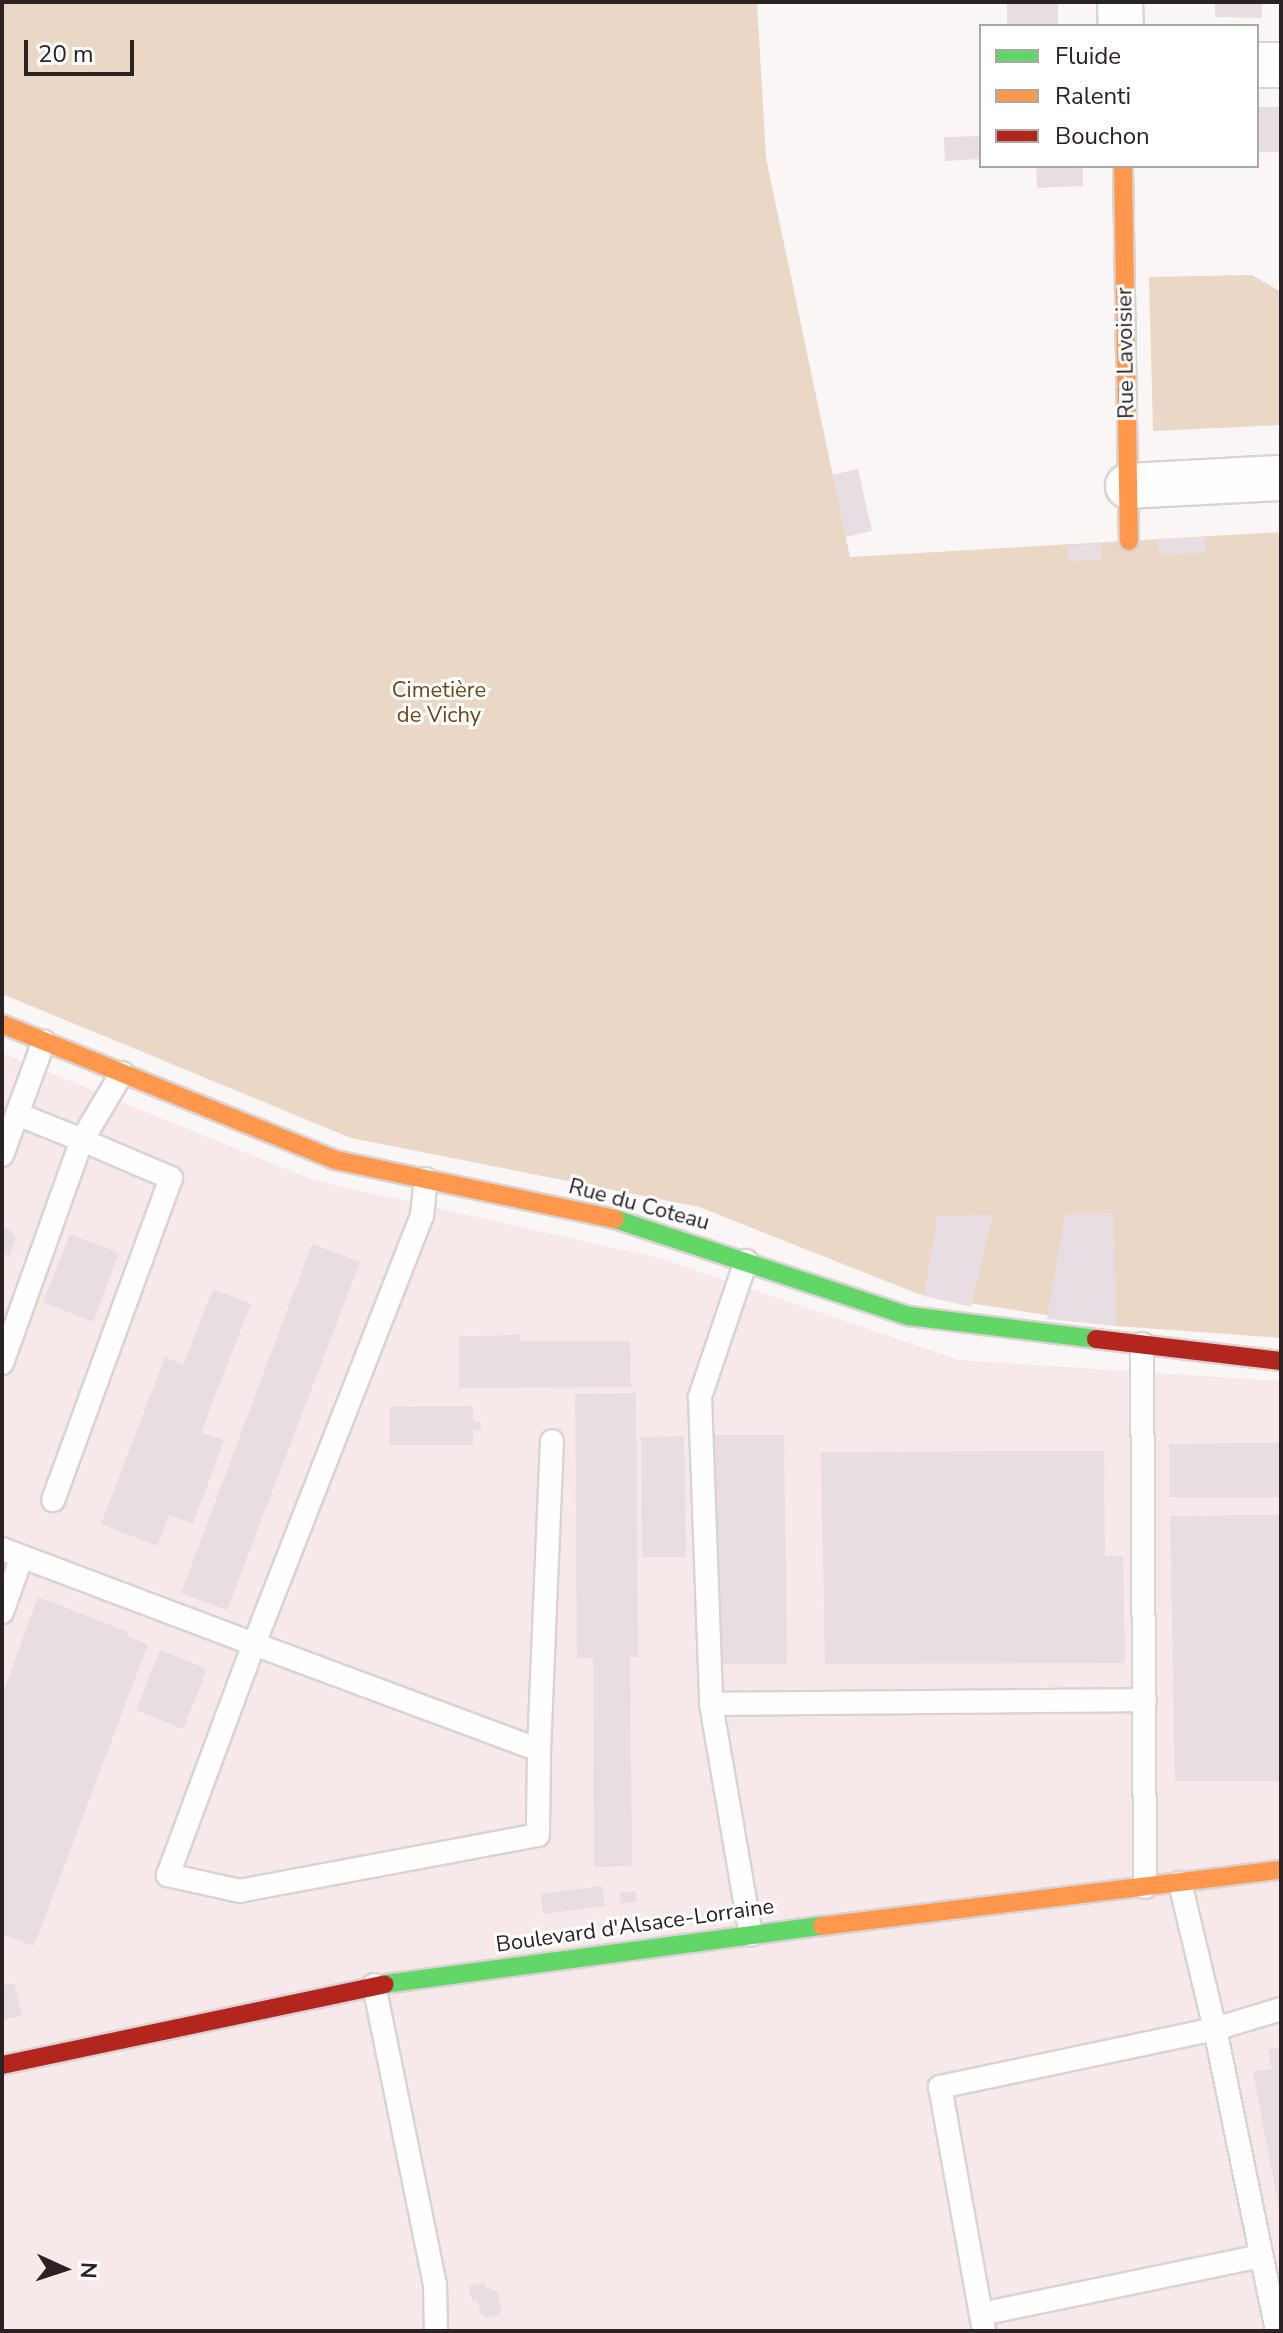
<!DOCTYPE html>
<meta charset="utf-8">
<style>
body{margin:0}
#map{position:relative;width:1283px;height:2333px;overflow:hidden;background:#faf6f6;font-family:"Nunito Sans",sans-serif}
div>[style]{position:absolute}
.built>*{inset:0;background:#f7e8ea}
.green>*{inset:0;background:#ebd7c6}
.building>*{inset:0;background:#e8dde2}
.roads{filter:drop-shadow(2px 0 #dad2d3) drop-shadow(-2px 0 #dad2d3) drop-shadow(0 2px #dad2d3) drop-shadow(0 -2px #dad2d3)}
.lane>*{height:22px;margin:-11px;padding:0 11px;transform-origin:11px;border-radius:11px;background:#fefefe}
.street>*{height:44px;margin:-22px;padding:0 22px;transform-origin:22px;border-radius:22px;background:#fefefe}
.fast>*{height:18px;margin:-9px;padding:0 9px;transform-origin:9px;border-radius:9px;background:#63d668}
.slow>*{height:18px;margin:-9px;padding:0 9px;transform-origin:9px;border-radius:9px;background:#ff974d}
.jam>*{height:18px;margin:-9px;padding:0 9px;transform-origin:9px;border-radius:9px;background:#b3261e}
span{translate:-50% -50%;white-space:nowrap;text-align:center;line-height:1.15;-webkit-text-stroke:6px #fff;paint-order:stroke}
.street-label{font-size:22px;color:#2c2123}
.park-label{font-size:22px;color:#704619}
.frame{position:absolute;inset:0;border:4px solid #2c2123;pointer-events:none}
.legend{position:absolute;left:979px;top:24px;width:280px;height:144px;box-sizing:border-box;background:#fff;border:2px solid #aba6a7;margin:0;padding:10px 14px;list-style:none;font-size:24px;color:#2c2123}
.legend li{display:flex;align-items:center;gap:16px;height:40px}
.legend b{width:40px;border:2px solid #aba6a7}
.north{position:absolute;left:24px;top:2229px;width:80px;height:80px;-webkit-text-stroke:6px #fff;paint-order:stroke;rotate:93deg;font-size:22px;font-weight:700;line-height:32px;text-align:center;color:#2c2123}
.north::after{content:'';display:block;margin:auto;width:28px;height:36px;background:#2c2123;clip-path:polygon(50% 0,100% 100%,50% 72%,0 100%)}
.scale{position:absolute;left:24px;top:40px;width:110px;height:36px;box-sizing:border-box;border:4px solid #2c2123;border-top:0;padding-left:10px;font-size:24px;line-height:28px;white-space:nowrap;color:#2c2123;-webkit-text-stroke:6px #fff;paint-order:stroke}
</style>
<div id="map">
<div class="built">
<i style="clip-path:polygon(2px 1053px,313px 1180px,663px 1259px,959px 1360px,1281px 1381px,1281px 2331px,2px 2331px)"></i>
</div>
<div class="green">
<i style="clip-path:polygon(2px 2px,757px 2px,766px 158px,850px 557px,1281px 532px,1281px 1338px,1117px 1326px,924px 1296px,699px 1207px,351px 1138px,2px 994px)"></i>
<i style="clip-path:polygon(1252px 275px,1281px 292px,1281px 425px,1153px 431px,1149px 277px)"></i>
</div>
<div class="building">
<i style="clip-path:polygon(1007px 2px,1058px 2px,1058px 26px,1007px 26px)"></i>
<i style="clip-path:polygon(1215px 2px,1262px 2px,1262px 18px,1215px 17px)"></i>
<i style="clip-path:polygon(1257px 107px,1281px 107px,1281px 152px,1257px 152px)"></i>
<i style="clip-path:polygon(981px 136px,981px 159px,945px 161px,944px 137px)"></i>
<i style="clip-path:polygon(1036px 166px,1083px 166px,1083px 186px,1037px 188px)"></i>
<i style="clip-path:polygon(858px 469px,872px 531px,846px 537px,832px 475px)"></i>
<i style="clip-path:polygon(1205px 537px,1205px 553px,1158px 555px,1157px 539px)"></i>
<i style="clip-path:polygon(1101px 543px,1102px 559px,1068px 561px,1068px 546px)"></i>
<i style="clip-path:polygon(1113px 1213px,1117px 1326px,1047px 1319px,1065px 1214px)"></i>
<i style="clip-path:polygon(993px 1215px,971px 1307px,924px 1296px,937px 1216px)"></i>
<i style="clip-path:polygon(9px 1229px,16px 1237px,9px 1256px,2px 1253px,2px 1230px)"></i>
<i style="clip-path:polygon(70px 1234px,119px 1253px,93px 1322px,43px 1302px)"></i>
<i style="clip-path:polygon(312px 1244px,360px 1262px,227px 1610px,181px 1593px)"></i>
<i style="clip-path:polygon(213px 1289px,251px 1304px,201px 1432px,224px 1440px,193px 1524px,169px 1515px,157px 1546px,101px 1524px,165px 1357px,183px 1365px)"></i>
<i style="clip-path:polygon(521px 1335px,520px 1341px,630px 1341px,631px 1387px,459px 1388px,459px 1336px)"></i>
<i style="clip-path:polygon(636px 1393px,638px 1657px,630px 1657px,632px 1866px,594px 1867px,593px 1658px,577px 1658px,575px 1394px)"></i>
<i style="clip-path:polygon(473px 1406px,473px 1422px,481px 1422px,481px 1430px,473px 1430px,473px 1445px,390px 1445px,390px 1407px)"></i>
<i style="clip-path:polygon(712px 1435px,784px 1435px,787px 1664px,715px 1664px)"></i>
<i style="clip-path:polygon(684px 1436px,686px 1557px,642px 1557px,641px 1437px)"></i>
<i style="clip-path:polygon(1281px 1443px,1281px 1497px,1169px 1497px,1169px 1444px)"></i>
<i style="clip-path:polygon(1104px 1451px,1105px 1556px,1123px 1556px,1125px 1663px,825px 1664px,821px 1452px)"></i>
<i style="clip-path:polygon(1281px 1515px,1281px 1781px,1175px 1781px,1170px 1516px)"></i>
<i style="clip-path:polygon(38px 1597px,128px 1632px,127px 1636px,148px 1644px,34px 1946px,2px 1934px,2px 1695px)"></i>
<i style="clip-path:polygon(160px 1650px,207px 1669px,183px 1729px,136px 1710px)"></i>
<i style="clip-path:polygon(602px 1886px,605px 1906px,543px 1914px,541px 1894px)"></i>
<i style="clip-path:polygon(635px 1891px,636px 1902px,620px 1904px,619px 1893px)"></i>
<i style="clip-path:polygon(14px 1983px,22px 2015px,2px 2020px,2px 1986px)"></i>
<i style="clip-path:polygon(1281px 2047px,1281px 2213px,1280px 2213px,1253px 2072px,1272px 2069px,1268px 2050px)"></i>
<i style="clip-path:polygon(485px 2282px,486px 2287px,497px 2291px,501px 2309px,500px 2314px,487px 2318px,481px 2314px,477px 2299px,472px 2301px,469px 2286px)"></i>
</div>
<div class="roads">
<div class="lane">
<i style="left:17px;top:1114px;width:70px;rotate:21.8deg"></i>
<i style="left:82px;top:1140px;width:78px;rotate:-59.2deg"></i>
<i style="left:2px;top:1155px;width:121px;rotate:-69.8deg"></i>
<i style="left:746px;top:1261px;width:144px;rotate:108.7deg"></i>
<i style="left:700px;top:1397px;width:307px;rotate:87.9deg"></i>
<i style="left:711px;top:1704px;width:234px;rotate:80.2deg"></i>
<i style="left:1142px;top:1344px;width:543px;rotate:89.68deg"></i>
<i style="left:2px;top:1363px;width:237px;rotate:-70.3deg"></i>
<i style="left:82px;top:1140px;width:97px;rotate:23.1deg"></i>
<i style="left:171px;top:1178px;width:343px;rotate:110.1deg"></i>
<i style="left:2px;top:1549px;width:269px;rotate:20.7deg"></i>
<i style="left:254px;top:1644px;width:304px;rotate:20.4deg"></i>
<i style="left:539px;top:1750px;width:85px;rotate:90.7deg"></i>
<i style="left:538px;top:1835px;width:303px;rotate:169.4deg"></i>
<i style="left:240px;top:1891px;width:74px;rotate:-167.5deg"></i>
<i style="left:168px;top:1875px;width:246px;rotate:-69.6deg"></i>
<i style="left:254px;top:1644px;width:460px;rotate:-68.6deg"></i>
<i style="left:422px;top:1216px;width:37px;rotate:-84deg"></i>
<i style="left:2px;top:1612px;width:59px;rotate:-70.3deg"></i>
<i style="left:711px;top:1704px;width:434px;rotate:-0.5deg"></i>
<i style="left:539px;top:1750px;width:309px;rotate:-87.6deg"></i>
<i style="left:1180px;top:1883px;width:150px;rotate:76.5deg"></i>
<i style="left:1215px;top:2029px;width:308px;rotate:78.4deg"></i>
<i style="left:374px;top:1985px;width:306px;rotate:78.5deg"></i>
<i style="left:435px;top:2285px;width:46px;rotate:88.8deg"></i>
<i style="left:981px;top:2314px;width:286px;rotate:-11.7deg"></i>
<i style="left:984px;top:2331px;width:248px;rotate:-100.2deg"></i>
<i style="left:940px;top:2087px;width:281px;rotate:-11.9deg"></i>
<i style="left:1215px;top:2029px;width:69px;rotate:-16.9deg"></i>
</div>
<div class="street">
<i style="left:1120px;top:2px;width:24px;rotate:88deg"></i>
<i style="left:1257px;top:65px;width:24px"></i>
<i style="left:1128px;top:486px;width:153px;rotate:-3deg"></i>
</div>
<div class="fast">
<i style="left:615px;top:1219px;width:310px;rotate:18.3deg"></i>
<i style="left:909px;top:1316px;width:188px;rotate:7deg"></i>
<i style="left:385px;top:1984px;width:441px;rotate:-7.6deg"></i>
</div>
<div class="slow">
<i style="left:1123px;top:166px;width:375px;rotate:89.1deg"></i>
<i style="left:2px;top:1024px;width:360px;rotate:22.2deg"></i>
<i style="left:335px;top:1160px;width:286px;rotate:11.9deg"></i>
<i style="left:822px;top:1926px;width:462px;rotate:-7deg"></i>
</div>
<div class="jam">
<i style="left:1096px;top:1339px;width:186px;rotate:6.8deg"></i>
<i style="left:2px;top:2065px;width:391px;rotate:-11.9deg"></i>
</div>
</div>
<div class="street-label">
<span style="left:1126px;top:353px;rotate:-91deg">Rue Lavoisier</span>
<span style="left:639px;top:1205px;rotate:15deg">Rue du Coteau</span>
<span style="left:635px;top:1926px;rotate:-8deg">Boulevard d'Alsace-Lorraine</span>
</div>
<div class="park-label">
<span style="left:439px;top:703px">Cimetière<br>de Vichy</span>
</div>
<div class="frame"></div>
<ul class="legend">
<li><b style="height:10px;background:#63d668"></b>Fluide</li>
<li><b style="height:10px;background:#ff974d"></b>Ralenti</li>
<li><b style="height:10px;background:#b3261e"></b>Bouchon</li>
</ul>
<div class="north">N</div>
<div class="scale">20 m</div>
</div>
